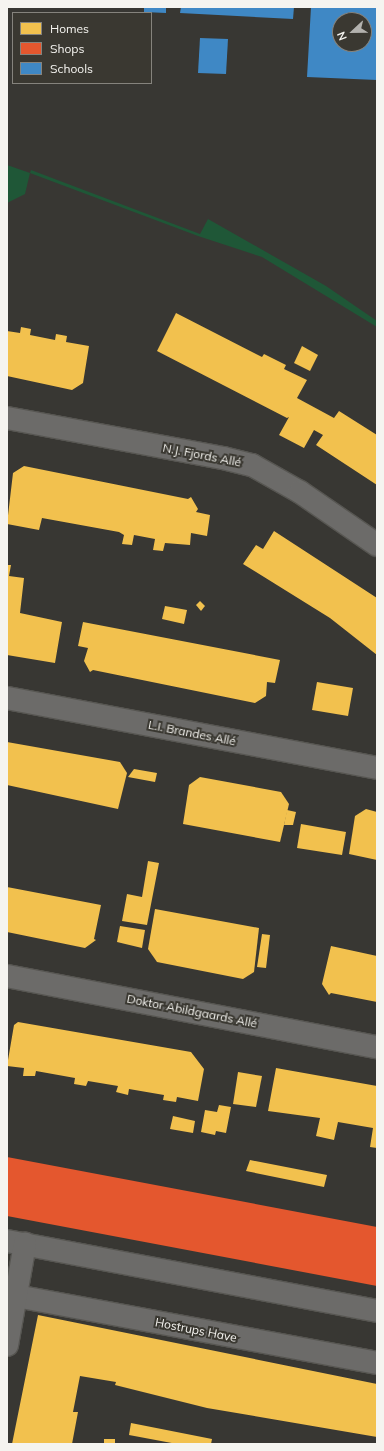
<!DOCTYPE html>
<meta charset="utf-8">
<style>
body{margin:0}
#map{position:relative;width:384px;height:1451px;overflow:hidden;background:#383733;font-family:Mulish,sans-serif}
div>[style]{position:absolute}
.green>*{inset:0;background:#1f5737}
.homes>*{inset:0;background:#f2c14e}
.shops>*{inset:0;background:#e4572e}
.schools>*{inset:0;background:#3f88c5}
.roads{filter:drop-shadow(1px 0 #575652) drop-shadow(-1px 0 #575652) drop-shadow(0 1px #575652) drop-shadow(0 -1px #575652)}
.minor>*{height:22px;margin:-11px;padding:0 11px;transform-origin:11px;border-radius:11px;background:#6c6b69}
span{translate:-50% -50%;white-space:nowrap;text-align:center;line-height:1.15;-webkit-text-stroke:4px #3a3831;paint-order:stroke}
.street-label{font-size:12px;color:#f5f4f0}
.frame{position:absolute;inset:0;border:8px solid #f5f4f0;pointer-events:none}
.legend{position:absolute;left:12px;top:12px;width:140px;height:72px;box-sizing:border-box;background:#3a3831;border:1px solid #85837d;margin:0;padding:5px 7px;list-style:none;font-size:12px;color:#f5f4f0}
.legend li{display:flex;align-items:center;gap:8px;height:20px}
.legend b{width:20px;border:1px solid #85837d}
.north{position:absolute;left:332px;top:12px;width:40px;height:40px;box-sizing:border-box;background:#3a3831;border:1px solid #85837d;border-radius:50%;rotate:248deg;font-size:11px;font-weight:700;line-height:16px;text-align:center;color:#f5f4f0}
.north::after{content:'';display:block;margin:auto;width:14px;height:18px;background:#b3b2ae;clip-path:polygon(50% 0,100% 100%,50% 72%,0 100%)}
</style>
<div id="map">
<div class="green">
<i style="clip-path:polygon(7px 165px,30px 173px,31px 170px,200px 234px,208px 219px,326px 286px,377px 321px,377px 327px,262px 257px,198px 236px,30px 173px,25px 194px,7px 203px)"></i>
</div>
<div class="homes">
<i style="clip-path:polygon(176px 313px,262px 357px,264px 354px,286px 365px,284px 369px,307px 380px,297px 398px,334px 418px,339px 411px,377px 435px,377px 485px,316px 445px,323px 435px,314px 430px,304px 448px,279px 435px,289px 417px,287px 418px,157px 351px)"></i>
<i style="clip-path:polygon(21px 327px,31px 329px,30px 335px,55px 340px,56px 334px,67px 336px,66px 342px,89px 346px,83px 383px,72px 390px,7px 376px,7px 331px,20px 333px)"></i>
<i style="clip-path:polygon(302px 346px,318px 355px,310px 371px,294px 363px)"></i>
<i style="clip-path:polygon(24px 466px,188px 499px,191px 497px,198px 509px,196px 512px,210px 515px,207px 536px,191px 533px,190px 545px,165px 543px,163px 551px,153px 550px,155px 539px,134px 535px,132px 545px,122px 544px,124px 535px,119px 532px,42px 518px,39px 530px,7px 524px,13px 473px)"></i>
<i style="clip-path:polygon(274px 531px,377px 598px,377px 655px,330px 618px,243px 564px,256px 545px,263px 549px)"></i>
<i style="clip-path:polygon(7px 565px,11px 565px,9px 576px,24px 578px,20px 613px,62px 622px,55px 663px,7px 655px)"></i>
<i style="clip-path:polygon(200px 601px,205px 606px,201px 611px,196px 605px)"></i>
<i style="clip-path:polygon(165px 606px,187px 610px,184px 624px,162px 619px)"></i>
<i style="clip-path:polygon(83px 622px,280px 660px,275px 683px,267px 682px,266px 696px,255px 703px,93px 670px,90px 672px,84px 661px,88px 648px,78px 646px)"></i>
<i style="clip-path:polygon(317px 682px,353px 688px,348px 716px,312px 710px)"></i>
<i style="clip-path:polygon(7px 742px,120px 762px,127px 773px,118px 809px,7px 785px)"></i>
<i style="clip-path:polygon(134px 769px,157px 773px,155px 782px,128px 777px)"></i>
<i style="clip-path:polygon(200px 777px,281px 792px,289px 804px,280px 842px,183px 824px,189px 785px)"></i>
<i style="clip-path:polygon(366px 809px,377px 812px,377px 860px,349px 854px,355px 816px)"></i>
<i style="clip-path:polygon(287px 810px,296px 812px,293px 825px,284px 825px)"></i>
<i style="clip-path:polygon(301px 824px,346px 832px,342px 855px,297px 848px)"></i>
<i style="clip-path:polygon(148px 861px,159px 863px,147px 925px,122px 921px,127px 894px,142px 897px)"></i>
<i style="clip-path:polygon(7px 887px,101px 905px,94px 939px,96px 940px,85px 948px,7px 932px)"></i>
<i style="clip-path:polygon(155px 909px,259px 928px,254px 972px,243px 979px,157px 962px,148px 949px)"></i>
<i style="clip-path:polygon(120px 926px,145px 930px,142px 948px,117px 942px)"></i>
<i style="clip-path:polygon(262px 934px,270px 935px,266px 968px,257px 967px)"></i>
<i style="clip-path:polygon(331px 946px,377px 956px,377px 1002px,331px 993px,329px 995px,322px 984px)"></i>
<i style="clip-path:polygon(18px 1022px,191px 1052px,204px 1069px,198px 1101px,177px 1097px,176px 1102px,163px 1100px,164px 1095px,129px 1089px,128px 1095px,116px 1092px,118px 1086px,88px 1081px,86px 1086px,74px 1084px,75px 1078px,36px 1071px,35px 1076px,23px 1076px,24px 1068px,7px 1066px,14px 1025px)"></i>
<i style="clip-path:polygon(276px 1068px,377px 1086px,377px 1148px,370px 1147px,373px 1128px,338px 1122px,334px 1140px,316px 1136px,320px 1118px,268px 1111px)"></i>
<i style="clip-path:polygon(238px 1072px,262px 1076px,256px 1107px,233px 1104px)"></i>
<i style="clip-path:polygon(219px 1105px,231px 1107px,226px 1133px,216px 1131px,215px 1135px,201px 1132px,205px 1110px,217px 1112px)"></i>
<i style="clip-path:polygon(173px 1116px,195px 1121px,193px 1133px,170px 1129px)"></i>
<i style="clip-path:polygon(250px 1160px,327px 1175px,324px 1187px,246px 1171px)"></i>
<i style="clip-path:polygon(38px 1315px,377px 1384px,377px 1437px,207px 1408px,115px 1385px,116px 1382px,80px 1376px,73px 1412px,78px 1412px,72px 1444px,12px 1444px)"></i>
<i style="clip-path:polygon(131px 1423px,212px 1439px,211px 1444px,177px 1444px,129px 1435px)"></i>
<i style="clip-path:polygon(104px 1439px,115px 1439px,115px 1444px,104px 1444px)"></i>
</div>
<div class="shops">
<i style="clip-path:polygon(7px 1157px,377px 1227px,377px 1286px,7px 1216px)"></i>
</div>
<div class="schools">
<i style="clip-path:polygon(144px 7px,166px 7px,166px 13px,144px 12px)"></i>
<i style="clip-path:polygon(181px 7px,294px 7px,293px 19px,180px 13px)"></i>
<i style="clip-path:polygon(evenodd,311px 7px,377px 7px,377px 80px,307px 77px,311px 7px,340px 20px,364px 20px,364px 44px,340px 44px,340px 20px)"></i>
<i style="clip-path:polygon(200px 38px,228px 39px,226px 74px,198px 73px)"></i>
</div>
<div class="roads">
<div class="minor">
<i style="left:7px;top:418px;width:220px;rotate:10.5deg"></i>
<i style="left:223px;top:458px;width:30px;rotate:14deg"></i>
<i style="left:252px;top:465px;width:55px;rotate:29.4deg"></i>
<i style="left:300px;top:492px;width:93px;rotate:34.5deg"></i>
<i style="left:7px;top:698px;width:377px;rotate:10.7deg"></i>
<i style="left:7px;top:976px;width:377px;rotate:10.9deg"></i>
<i style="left:7px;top:1241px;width:377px;rotate:10.7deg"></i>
<i style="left:16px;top:1296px;width:367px;rotate:10.5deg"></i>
<i style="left:7px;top:1345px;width:103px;rotate:-79.9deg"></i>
</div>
</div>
<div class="street-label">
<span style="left:202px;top:455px;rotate:11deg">N.J. Fjords Allé</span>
<span style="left:192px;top:733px;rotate:11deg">L.I. Brandes Allé</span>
<span style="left:192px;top:1011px;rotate:11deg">Doktor Abildgaards Allé</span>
<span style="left:196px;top:1330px;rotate:11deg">Hostrups Have</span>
</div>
<div class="frame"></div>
<ul class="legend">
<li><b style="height:11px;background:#f2c14e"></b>Homes</li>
<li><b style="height:11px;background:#e4572e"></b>Shops</li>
<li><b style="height:11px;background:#3f88c5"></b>Schools</li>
</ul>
<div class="north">N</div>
</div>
